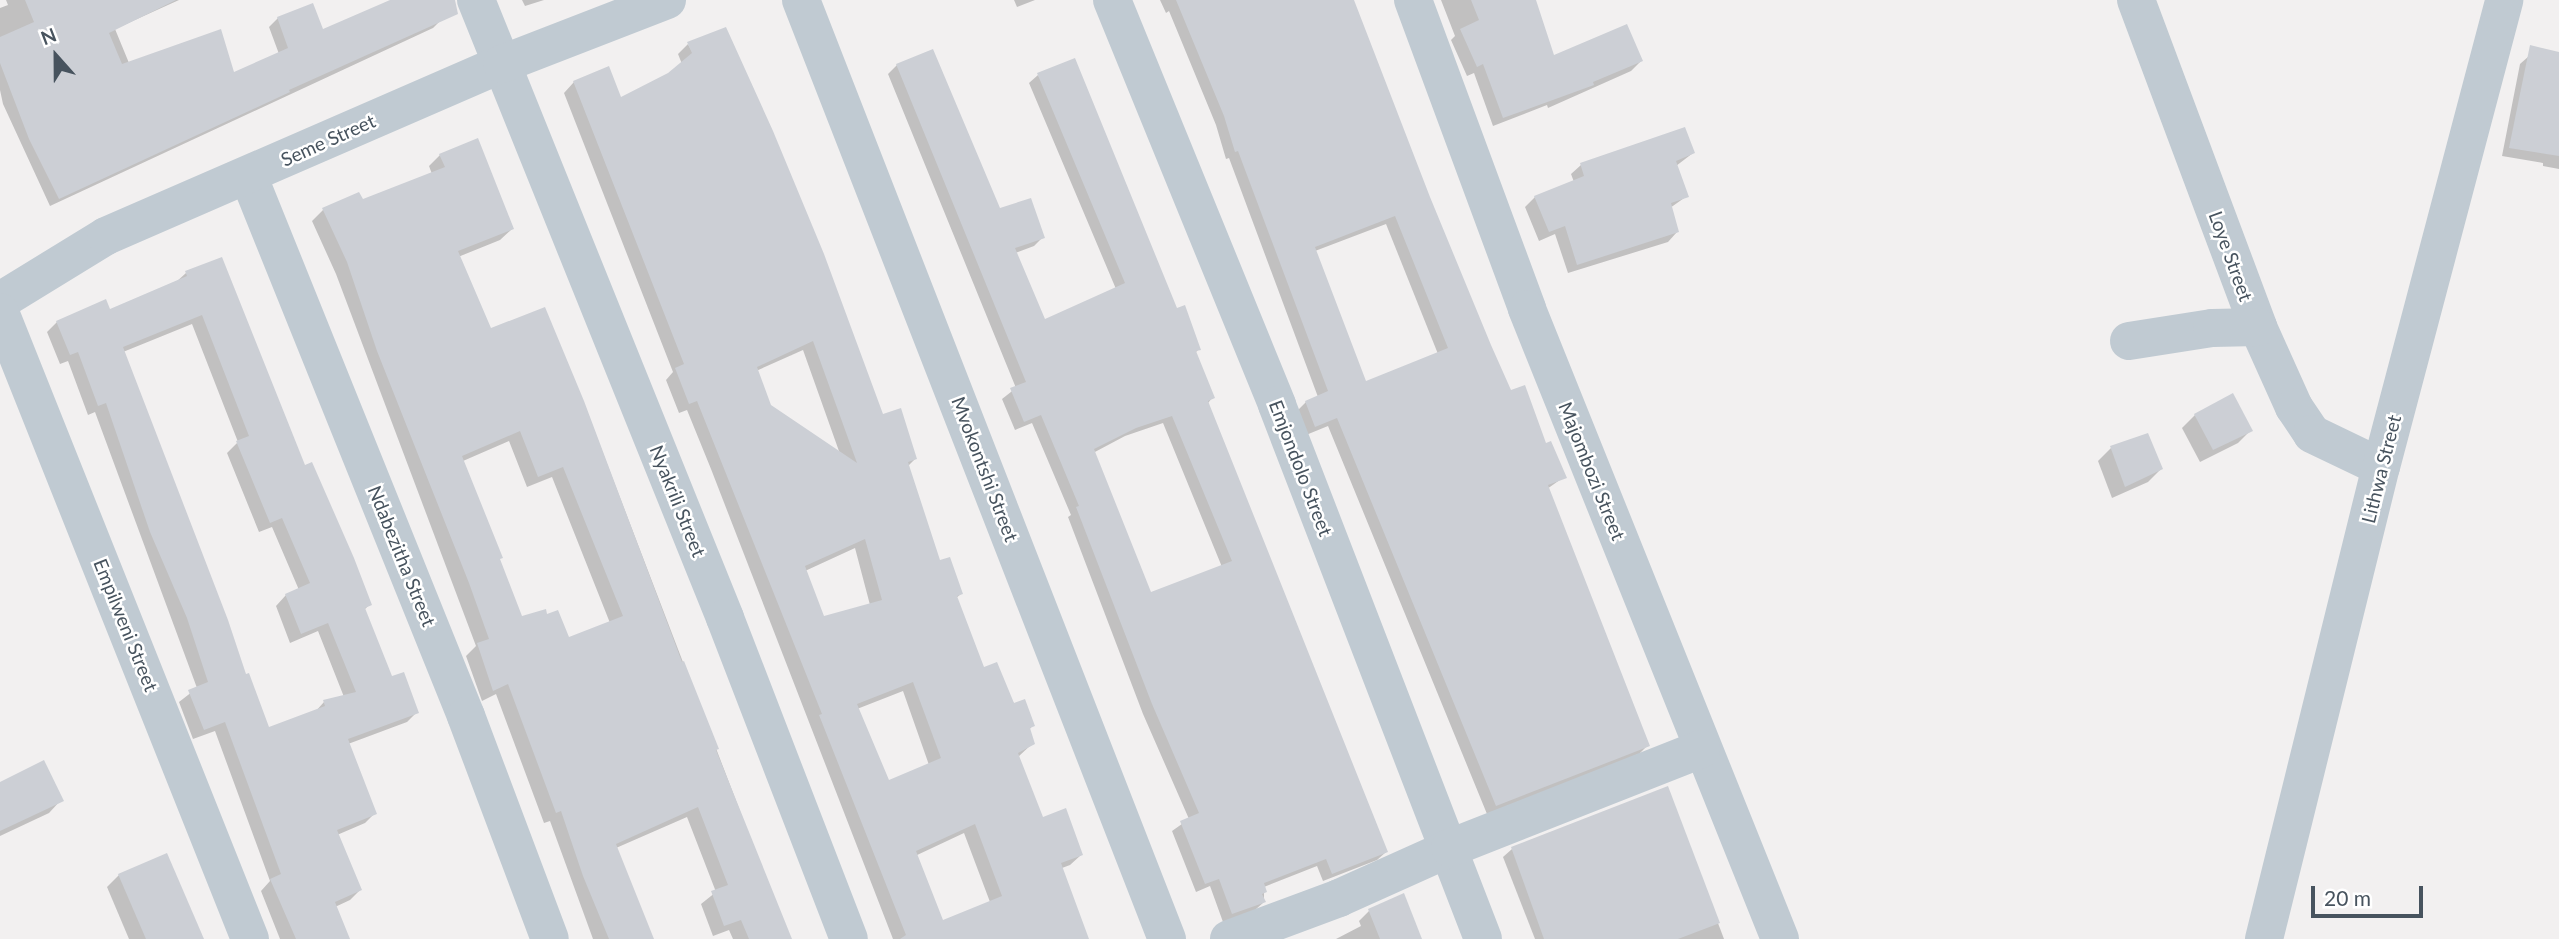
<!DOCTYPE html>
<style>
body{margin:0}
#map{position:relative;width:2559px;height:939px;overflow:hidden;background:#f2f0f0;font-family:Lato,sans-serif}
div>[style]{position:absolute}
.shadow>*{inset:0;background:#0003}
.building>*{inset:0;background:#cccfd5}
.minor>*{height:38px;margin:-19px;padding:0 19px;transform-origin:19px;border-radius:19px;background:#c0cad2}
span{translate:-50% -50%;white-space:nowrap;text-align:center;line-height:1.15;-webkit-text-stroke:5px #fff;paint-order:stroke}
.street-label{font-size:19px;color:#47535e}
.north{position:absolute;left:21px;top:21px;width:70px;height:70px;-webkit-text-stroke:5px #fff;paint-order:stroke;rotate:339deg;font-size:19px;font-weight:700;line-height:28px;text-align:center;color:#47535e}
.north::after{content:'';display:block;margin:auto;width:24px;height:32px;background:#47535e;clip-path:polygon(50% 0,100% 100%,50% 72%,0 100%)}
.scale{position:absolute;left:2311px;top:886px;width:112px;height:32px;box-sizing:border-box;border:4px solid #47535e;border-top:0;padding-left:9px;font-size:21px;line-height:24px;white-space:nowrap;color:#47535e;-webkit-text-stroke:5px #fff;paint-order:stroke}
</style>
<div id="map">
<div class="shadow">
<i style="clip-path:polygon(6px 0,179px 0,115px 29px,129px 63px,233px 75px,279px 54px,269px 27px,278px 18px,322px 32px,394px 0,433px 0,442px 19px,433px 28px,50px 206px,3px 104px,0 90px,0 8px,8px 5px)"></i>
<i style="clip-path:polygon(522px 0,544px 0,525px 6px)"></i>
<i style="clip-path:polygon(1014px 0,1035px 0,1017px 7px)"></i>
<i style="clip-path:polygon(evenodd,1160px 0,1352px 0,1455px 265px,1510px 392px,1564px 477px,1547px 489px,1648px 745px,1639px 754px,1487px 814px,1328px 426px,1306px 435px,1297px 411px,1306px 402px,1318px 397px,1229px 158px,1226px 159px,1216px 125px,1169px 11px,1166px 13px,1160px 0,1386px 224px,1438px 354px,1365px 383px,1315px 251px,1386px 224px)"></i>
<i style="clip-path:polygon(1441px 0,1535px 0,1553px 57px,1641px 61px,1631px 71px,1548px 108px,1547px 105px,1493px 126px,1474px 73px,1467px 76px,1451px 40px,1455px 36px)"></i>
<i style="clip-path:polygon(evenodd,688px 44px,882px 417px,915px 459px,908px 466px,939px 562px,961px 594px,956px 598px,984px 669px,1033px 725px,1029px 730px,1033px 743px,1018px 757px,1042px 819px,1081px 855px,1070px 865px,1062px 868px,1088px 939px,893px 939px,711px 469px,687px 410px,679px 413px,666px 380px,673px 372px,564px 93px,574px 82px,620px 99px,669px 75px,682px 64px,678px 54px,688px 44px,803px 350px,840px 454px,770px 406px,756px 371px,803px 350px,688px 44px,855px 548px,870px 605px,823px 618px,805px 571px,855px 548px,688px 44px,903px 691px,929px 765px,888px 783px,857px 709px,903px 691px,688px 44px,964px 833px,990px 902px,942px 923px,915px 856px,964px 833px)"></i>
<i style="clip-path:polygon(2529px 56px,2559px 62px,2559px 169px,2543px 166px,2543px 163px,2502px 156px,2520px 64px)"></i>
<i style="clip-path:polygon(evenodd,897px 65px,999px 211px,1043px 237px,1034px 246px,1015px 253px,1044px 322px,1116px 289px,1029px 83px,1038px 75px,1199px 349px,1195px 353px,1213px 397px,1208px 403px,1386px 852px,1377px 860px,1323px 881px,1317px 866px,1264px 887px,1264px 902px,1255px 910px,1223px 922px,1210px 886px,1196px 892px,1172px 831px,1189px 819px,1143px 714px,1068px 517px,1071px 515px,1032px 423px,1015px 430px,1002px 399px,1016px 388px,888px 74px,897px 65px,1163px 423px,1222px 567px,1150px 594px,1093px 453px,1125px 436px,1163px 423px)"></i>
<i style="clip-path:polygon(1693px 153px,1676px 166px,1687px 196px,1670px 208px,1677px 232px,1668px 242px,1568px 273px,1555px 234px,1539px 241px,1525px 207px,1535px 197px,1574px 182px,1571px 174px,1581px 165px)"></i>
<i style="clip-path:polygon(evenodd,440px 155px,512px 229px,500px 240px,458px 257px,490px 330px,583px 401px,789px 939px,733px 939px,729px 930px,713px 936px,701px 904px,716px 892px,687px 817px,616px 848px,651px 939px,593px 939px,550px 821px,544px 823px,496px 694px,482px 701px,466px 656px,476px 646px,336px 274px,312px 221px,323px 210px,362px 201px,432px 174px,429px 166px,440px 155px,509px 441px,527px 487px,552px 477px,610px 623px,568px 640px,521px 618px,463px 461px,509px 441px)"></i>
<i style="clip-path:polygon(evenodd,221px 259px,304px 467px,370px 604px,364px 610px,391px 679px,417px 712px,407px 722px,348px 744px,375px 813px,365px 823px,337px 835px,360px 890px,350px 900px,335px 907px,348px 939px,280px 939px,261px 891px,270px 881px,215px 731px,193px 739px,179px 702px,197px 688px,95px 412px,88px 415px,68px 361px,60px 364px,47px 332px,57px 322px,109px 311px,175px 283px,186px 273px,221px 259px,192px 324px,238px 442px,227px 453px,259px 532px,272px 527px,299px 590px,286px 595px,276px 606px,290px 643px,318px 631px,344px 697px,324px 702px,315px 712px,268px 729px,245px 677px,123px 352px,192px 324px)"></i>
<i style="clip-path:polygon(2195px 415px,2251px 430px,2238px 443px,2200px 462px,2182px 428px)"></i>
<i style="clip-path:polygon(2111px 448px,2161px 469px,2148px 482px,2112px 498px,2098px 461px)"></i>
<i style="clip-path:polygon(0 784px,61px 800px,49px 813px,0 836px)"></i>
<i style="clip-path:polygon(1667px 788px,1724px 939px,1535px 939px,1503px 857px,1512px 849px)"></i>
<i style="clip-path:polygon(119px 875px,202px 939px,129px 939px,107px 887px)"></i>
<i style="clip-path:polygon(1369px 911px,1420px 939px,1336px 939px,1361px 926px,1359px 921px)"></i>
</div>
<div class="building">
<i style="clip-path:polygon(25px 0,176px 0,109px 33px,122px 64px,221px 29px,234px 72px,288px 48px,277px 17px,313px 3px,323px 29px,390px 0,455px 0,458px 14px,289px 90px,290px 92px,59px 199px,29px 139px,0 63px,0 37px,34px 22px)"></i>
<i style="clip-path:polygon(evenodd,1176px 0,1354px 0,1430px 197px,1491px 345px,1511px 390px,1525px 385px,1546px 443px,1551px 441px,1567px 478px,1548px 485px,1650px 746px,1496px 806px,1337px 418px,1315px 427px,1305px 401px,1328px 391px,1238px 151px,1235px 152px,1224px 116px,1176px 0,1395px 216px,1448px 348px,1366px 381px,1315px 247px,1395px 216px)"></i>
<i style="clip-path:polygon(1471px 0,1536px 0,1554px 55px,1627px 24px,1643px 61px,1593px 82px,1594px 85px,1503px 118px,1483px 64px,1477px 67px,1460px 29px,1479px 20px)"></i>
<i style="clip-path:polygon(evenodd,726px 27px,773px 131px,824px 254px,883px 414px,901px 408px,917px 459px,908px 462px,940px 560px,950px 557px,963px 594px,957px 596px,984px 667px,997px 662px,1014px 703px,1025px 699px,1035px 726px,1030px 728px,1035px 744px,1018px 753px,1043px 817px,1066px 808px,1083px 855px,1061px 863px,1089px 939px,900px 939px,906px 935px,819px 715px,822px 714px,697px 401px,689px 404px,675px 368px,684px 364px,573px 81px,609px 66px,621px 97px,668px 73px,692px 53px,687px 42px,726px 27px,813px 341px,857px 463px,771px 405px,757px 367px,813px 341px,726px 27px,865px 539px,882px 600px,824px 616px,805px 566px,865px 539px,726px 27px,913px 682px,941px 758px,889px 780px,857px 704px,913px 682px,726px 27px,975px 824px,1002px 896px,943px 920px,916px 851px,975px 824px)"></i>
<i style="clip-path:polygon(2530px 45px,2559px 52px,2559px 156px,2509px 148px)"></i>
<i style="clip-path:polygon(evenodd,933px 49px,1000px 208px,1031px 198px,1045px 238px,1015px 248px,1045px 319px,1125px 283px,1037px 73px,1075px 58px,1177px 308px,1185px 305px,1201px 350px,1196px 351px,1215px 398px,1208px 401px,1388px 852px,1332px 874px,1326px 859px,1264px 883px,1267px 892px,1262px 894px,1266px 902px,1232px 914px,1219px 879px,1205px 884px,1180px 821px,1199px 813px,1152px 704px,1076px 507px,1079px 506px,1041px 415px,1024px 422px,1010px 388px,1026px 382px,896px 64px,933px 49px,1172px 416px,1232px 561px,1151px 592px,1094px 449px,1136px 428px,1172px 416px)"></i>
<i style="clip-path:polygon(1685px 127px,1695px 153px,1676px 161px,1689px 197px,1671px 203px,1679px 232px,1577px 265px,1565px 226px,1549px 232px,1534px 196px,1584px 176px,1580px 163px)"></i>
<i style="clip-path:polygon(evenodd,478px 138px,514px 229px,458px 251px,491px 328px,545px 307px,584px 401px,682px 662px,684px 661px,719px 749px,716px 750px,792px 939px,749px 939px,741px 920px,724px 926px,711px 891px,728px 885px,698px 807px,616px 844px,654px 939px,609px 939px,583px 876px,561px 811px,556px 813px,508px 684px,493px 691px,477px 643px,489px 639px,469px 583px,377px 351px,347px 262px,322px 208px,359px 192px,363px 199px,445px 167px,439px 154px,478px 138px,520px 431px,538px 477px,563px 467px,623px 616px,569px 637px,558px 610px,547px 614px,546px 609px,522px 616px,500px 559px,503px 558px,462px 456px,520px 431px)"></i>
<i style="clip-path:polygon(evenodd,222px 257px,305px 465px,312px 462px,354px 558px,372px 605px,365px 608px,392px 676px,404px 672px,419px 713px,348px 739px,377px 814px,337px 830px,362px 890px,335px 902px,350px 939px,296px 939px,270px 879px,281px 874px,225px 722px,204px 730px,188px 690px,208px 682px,187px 618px,150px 532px,106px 403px,98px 406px,78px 352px,70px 355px,56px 321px,106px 299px,110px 309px,187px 276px,185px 271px,222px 257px,202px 315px,249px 436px,236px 441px,270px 523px,282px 518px,310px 583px,285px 594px,301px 634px,328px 623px,356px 692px,323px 700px,325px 706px,269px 727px,249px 673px,246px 674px,228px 620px,123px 347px,202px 315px)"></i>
<i style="clip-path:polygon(2233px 393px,2253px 431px,2213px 450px,2194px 414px)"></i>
<i style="clip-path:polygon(2148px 433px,2163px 469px,2125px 487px,2110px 446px)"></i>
<i style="clip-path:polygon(44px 760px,64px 801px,0 831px,0 782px)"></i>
<i style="clip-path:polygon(1668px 786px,1720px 923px,1678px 939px,1544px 939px,1511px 847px)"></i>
<i style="clip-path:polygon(167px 853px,204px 939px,146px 939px,118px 874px)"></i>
<i style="clip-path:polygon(1404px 893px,1422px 939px,1380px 939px,1368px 909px)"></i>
</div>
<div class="minor">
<i style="left:476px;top:0;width:666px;rotate:68.05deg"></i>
<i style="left:725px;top:618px;width:344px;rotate:68.9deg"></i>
<i style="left:801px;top:0;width:1008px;rotate:68.71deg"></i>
<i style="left:1112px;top:0;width:437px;rotate:67.8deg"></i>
<i style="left:1277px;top:405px;width:572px;rotate:68.9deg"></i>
<i style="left:1413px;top:0;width:329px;rotate:69.7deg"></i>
<i style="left:1527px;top:309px;width:679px;rotate:68.12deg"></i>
<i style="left:2136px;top:0;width:349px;rotate:69.5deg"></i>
<i style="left:2258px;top:327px;width:88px;rotate:65.8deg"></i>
<i style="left:2294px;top:407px;width:32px;rotate:56deg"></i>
<i style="left:2312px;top:434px;width:76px;rotate:25.6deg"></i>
<i style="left:248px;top:175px;width:583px;rotate:68.05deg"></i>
<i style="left:466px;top:716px;width:238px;rotate:69.4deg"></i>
<i style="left:0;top:301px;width:124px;rotate:-31.5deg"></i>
<i style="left:106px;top:236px;width:432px;rotate:-23.5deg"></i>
<i style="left:502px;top:64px;width:177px;rotate:-21.2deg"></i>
<i style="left:0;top:312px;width:675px;rotate:68.26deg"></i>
<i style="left:2129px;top:341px;width:84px;rotate:-8.9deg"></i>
<i style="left:2212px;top:328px;width:46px;rotate:-1.2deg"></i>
<i style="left:1229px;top:939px;width:117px;rotate:-20.4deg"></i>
<i style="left:1339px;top:898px;width:122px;rotate:-24.2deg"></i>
<i style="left:1450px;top:848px;width:270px;rotate:-21.5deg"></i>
<i style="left:2264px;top:939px;width:486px;rotate:-76.1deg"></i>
<i style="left:2381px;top:467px;width:483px;rotate:-75.2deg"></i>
</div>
<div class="street-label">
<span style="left:328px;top:140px;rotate:-24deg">Seme Street</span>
<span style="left:2231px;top:256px;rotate:70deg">Loye Street</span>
<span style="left:1301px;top:468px;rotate:69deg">Emjondolo Street</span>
<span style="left:985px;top:469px;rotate:69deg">Mvokontshi Street</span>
<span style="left:2381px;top:469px;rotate:-76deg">Lithwa Street</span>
<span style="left:1592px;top:471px;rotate:68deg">Majombozi Street</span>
<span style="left:678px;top:501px;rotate:68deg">Nyakrili Street</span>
<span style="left:402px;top:556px;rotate:68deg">Ndabezitha Street</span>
<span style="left:126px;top:625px;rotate:68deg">Empilweni Street</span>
</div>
<div class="north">N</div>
<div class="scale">20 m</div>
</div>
